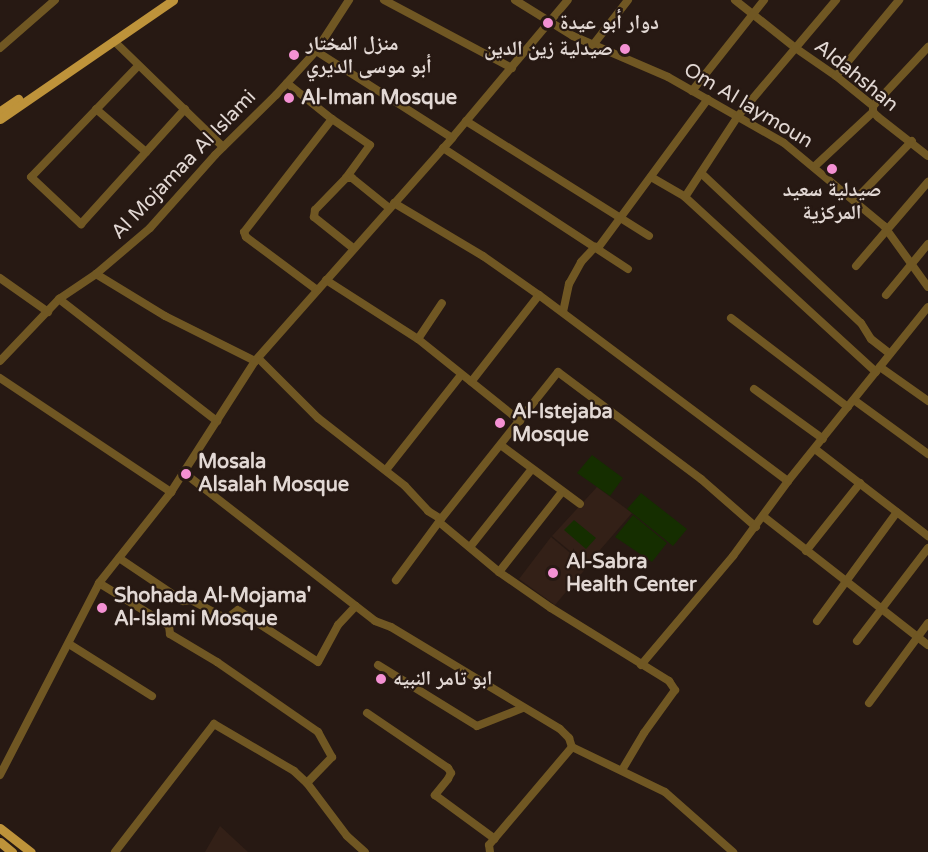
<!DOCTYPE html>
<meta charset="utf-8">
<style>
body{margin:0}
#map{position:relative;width:928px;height:852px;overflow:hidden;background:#271913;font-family:"Varela Round","Noto Naskh Arabic",sans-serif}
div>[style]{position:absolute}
.built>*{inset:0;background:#332017}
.green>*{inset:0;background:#152e00}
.minor>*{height:8px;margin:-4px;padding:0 4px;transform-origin:4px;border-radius:4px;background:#705723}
.major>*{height:9px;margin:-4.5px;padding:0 4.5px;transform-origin:4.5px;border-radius:4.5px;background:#be933a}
.dots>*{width:16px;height:16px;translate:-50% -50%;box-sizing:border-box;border:3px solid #271913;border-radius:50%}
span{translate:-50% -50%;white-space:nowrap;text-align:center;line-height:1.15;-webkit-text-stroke:4.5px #271913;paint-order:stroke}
.poi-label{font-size:20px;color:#e2d8d4;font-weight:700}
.left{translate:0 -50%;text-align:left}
.right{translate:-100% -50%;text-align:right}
.street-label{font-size:20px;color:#e2d8d4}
</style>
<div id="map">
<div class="built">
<i style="clip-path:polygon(597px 487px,632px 513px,587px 565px,552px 536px)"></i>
<i style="clip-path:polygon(551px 537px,587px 567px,555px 605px,519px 579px)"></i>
<i style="clip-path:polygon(220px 826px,248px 852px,205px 852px)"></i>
</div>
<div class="green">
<i style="clip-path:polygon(592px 455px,623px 478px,610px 496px,577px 473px)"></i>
<i style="clip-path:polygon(641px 493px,687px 529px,673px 546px,627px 509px)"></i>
<i style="clip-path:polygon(633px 515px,667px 543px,652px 562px,615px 537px)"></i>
<i style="clip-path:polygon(574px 520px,596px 538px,586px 549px,564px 530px)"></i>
</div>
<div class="minor">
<i style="left:384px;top:0;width:145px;rotate:28deg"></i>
<i style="left:515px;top:0;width:68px;rotate:31.8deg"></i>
<i style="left:573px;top:36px;width:103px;rotate:23.3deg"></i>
<i style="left:668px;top:77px;width:133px;rotate:29.6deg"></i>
<i style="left:784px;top:143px;width:130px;rotate:39.7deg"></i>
<i style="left:884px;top:226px;width:75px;rotate:54.2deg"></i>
<i style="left:735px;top:0;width:75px;rotate:38.5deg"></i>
<i style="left:794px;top:47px;width:51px;rotate:34.6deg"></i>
<i style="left:836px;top:76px;width:48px;rotate:39deg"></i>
<i style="left:873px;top:106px;width:6px;rotate:90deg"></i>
<i style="left:873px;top:112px;width:7px;rotate:45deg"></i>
<i style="left:878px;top:117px;width:63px;rotate:38deg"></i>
<i style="left:114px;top:41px;width:152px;rotate:44.2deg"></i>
<i style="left:593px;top:45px;width:57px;rotate:-52.1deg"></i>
<i style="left:0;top:48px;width:73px;rotate:-41.1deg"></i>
<i style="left:316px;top:51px;width:161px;rotate:32.6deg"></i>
<i style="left:138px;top:66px;width:154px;rotate:133.9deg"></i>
<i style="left:31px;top:177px;width:69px;rotate:43.2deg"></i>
<i style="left:81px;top:224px;width:155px;rotate:-47.9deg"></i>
<i style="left:836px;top:76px;width:99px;rotate:-50.3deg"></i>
<i style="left:287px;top:83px;width:58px;rotate:38.7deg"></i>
<i style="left:332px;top:119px;width:143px;rotate:127.9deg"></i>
<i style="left:244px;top:232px;width:5px;rotate:68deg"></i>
<i style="left:246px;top:237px;width:89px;rotate:36.7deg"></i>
<i style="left:692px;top:91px;width:116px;rotate:-51.6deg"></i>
<i style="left:873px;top:106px;width:81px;rotate:-47deg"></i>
<i style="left:96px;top:109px;width:66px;rotate:40.7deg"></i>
<i style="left:332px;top:119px;width:46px;rotate:34.4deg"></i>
<i style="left:370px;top:145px;width:41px;rotate:126deg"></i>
<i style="left:466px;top:121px;width:216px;rotate:32.1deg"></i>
<i style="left:443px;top:148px;width:221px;rotate:33.2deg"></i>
<i style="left:814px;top:167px;width:81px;rotate:-43deg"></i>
<i style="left:701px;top:173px;width:219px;rotate:43.2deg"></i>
<i style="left:861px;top:323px;width:19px;rotate:58deg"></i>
<i style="left:871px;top:339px;width:24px;rotate:38deg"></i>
<i style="left:651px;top:177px;width:39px;rotate:30deg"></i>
<i style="left:685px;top:197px;width:259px;rotate:42.5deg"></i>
<i style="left:685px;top:197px;width:97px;rotate:-56.8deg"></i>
<i style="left:738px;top:116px;width:152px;rotate:-49.8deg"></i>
<i style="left:855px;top:200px;width:82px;rotate:-46deg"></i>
<i style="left:394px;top:203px;width:104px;rotate:30.8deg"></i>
<i style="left:483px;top:256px;width:68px;rotate:34.9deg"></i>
<i style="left:539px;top:295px;width:110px;rotate:128deg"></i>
<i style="left:353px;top:248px;width:50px;rotate:-141.5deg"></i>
<i style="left:314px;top:217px;width:7px;rotate:-82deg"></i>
<i style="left:315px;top:210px;width:45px;rotate:-45.9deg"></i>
<i style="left:346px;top:178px;width:6px"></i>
<i style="left:352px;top:178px;width:48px;rotate:39deg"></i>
<i style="left:598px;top:248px;width:185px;rotate:-53.6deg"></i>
<i style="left:856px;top:266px;width:111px;rotate:-49.4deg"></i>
<i style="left:96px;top:274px;width:81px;rotate:31.3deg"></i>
<i style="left:165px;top:316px;width:101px;rotate:26.6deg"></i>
<i style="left:0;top:278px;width:59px;rotate:35.3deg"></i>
<i style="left:326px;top:280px;width:109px;rotate:32.7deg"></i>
<i style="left:418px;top:339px;width:131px;rotate:38.8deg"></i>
<i style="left:539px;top:295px;width:311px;rotate:36.8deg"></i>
<i style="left:886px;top:295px;width:66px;rotate:-50.5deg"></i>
<i style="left:59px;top:299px;width:200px;rotate:37.7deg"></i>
<i style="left:563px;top:312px;width:29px;rotate:-78deg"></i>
<i style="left:569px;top:284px;width:25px;rotate:-61deg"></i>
<i style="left:581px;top:262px;width:21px;rotate:-47deg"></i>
<i style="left:731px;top:318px;width:147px;rotate:37.3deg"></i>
<i style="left:418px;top:339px;width:43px;rotate:-56.3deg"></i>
<i style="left:258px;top:358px;width:85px;rotate:45deg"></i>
<i style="left:318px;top:418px;width:110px;rotate:38deg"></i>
<i style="left:405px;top:486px;width:34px;rotate:47deg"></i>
<i style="left:428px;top:511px;width:15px;rotate:32deg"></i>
<i style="left:441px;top:519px;width:76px;rotate:126.4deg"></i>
<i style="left:0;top:361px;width:86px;rotate:-46.4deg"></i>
<i style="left:59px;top:299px;width:45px;rotate:-34deg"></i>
<i style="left:96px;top:274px;width:71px;rotate:-40.4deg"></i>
<i style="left:150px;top:228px;width:98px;rotate:-48.3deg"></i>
<i style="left:215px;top:155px;width:86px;rotate:-44.5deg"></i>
<i style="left:276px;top:95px;width:59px;rotate:-47.7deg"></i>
<i style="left:316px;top:51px;width:61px;rotate:-57.1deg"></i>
<i style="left:880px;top:367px;width:59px;rotate:35.3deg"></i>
<i style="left:0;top:378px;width:206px;rotate:33.7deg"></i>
<i style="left:754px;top:389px;width:85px;rotate:35.9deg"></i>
<i style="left:854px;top:400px;width:92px;rotate:36.1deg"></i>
<i style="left:502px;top:446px;width:97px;rotate:36.6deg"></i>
<i style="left:815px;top:449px;width:143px;rotate:37.6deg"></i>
<i style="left:386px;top:470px;width:121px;rotate:-51.7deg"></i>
<i style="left:183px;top:472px;width:243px;rotate:37.8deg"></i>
<i style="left:375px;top:621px;width:17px;rotate:21deg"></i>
<i style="left:391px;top:627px;width:197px;rotate:31.1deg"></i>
<i style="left:560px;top:729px;width:13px;rotate:45deg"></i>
<i style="left:569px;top:738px;width:9px;rotate:72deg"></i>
<i style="left:764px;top:517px;width:208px;rotate:38deg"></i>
<i style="left:441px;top:519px;width:188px;rotate:-51.5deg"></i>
<i style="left:558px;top:372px;width:179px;rotate:36.8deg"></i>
<i style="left:701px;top:479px;width:73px;rotate:41.1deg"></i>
<i style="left:439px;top:522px;width:78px;rotate:39.8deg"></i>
<i style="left:499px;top:572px;width:63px;rotate:34.7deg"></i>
<i style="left:551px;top:608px;width:139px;rotate:31.7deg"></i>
<i style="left:669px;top:681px;width:11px;rotate:56deg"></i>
<i style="left:675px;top:690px;width:53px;rotate:125.8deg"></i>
<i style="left:644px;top:733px;width:43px;rotate:120.7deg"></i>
<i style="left:470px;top:547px;width:98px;rotate:-51.6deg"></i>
<i style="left:806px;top:551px;width:87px;rotate:-51.5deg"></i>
<i style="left:119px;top:558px;width:77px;rotate:33.9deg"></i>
<i style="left:183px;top:601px;width:8px;rotate:-7deg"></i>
<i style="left:191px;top:600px;width:40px;rotate:28deg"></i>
<i style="left:226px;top:619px;width:15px;rotate:-37deg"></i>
<i style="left:238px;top:610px;width:95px;rotate:33deg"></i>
<i style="left:318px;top:662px;width:42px;rotate:-61.6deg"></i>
<i style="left:338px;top:625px;width:26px;rotate:-47deg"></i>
<i style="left:499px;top:572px;width:102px;rotate:-51.8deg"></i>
<i style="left:99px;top:583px;width:82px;rotate:31.6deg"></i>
<i style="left:169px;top:626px;width:8px;rotate:83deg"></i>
<i style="left:170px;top:634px;width:55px;rotate:30.8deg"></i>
<i style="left:217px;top:662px;width:123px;rotate:34.7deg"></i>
<i style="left:318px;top:732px;width:29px;rotate:61deg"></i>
<i style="left:332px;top:757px;width:36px;rotate:134deg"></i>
<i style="left:817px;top:621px;width:135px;rotate:-53.7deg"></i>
<i style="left:857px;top:641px;width:117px;rotate:-52.6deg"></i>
<i style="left:69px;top:644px;width:98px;rotate:32.1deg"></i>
<i style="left:378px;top:665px;width:116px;rotate:31.6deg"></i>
<i style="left:477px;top:726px;width:49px;rotate:-21.4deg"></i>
<i style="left:641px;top:665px;width:143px;rotate:-49.8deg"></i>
<i style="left:733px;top:556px;width:93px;rotate:-53.7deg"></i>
<i style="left:788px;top:481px;width:223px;rotate:-51.2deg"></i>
<i style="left:869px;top:703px;width:99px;rotate:-53.6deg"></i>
<i style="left:367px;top:713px;width:98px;rotate:34.2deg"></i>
<i style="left:448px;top:768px;width:6px;rotate:59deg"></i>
<i style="left:451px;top:773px;width:7px;rotate:117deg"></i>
<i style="left:448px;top:779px;width:21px;rotate:129deg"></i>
<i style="left:435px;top:795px;width:74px;rotate:36.3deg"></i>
<i style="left:0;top:775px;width:216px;rotate:-62.7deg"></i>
<i style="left:99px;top:583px;width:116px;rotate:-51.6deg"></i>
<i style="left:171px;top:492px;width:156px;rotate:-57.3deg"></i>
<i style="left:255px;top:361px;width:298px;rotate:-48.5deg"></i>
<i style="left:452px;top:138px;width:180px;rotate:-50deg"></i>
<i style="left:115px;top:852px;width:162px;rotate:-52.3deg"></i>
<i style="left:214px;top:724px;width:93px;rotate:30.4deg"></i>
<i style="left:294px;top:771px;width:18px;rotate:43deg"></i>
<i style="left:307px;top:783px;width:66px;rotate:53deg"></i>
<i style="left:347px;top:836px;width:24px;rotate:42deg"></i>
<i style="left:490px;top:852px;width:7px;rotate:-98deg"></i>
<i style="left:489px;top:845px;width:128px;rotate:-49.7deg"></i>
<i style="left:572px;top:747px;width:103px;rotate:25.8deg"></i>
<i style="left:665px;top:792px;width:91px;rotate:41.4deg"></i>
</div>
<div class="major">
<i style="left:0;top:111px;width:22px;rotate:-34deg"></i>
<i style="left:0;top:119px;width:210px;rotate:-34.5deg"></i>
<i style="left:0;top:828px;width:39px;rotate:38deg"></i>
<i style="left:0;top:842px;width:16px;rotate:40deg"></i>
</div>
<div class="dots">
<i style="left:548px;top:23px;background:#f491d3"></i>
<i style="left:625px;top:49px;background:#f491d3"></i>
<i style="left:294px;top:55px;background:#f491d3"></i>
<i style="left:289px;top:98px;background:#f491d3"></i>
<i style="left:832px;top:169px;background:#f491d3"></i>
<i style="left:500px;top:423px;background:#f491d3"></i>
<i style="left:186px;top:474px;background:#f491d3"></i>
<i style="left:553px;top:573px;background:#f491d3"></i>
<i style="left:102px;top:608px;background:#f491d3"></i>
<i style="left:381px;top:679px;background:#f491d3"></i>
</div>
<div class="poi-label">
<span class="left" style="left:560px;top:23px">دوار أبو عيدة</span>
<span class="left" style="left:306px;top:56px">منزل المختار<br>أبو موسى الديري</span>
<span class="right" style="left:613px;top:49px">صيدلية زين الدين</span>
<span class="left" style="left:301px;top:98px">Al-Iman Mosque</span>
<span style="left:832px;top:202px">صيدلية سعيد<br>المركزية</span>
<span class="left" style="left:512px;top:424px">Al-Istejaba<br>Mosque</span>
<span class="left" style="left:198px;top:474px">Mosala<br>Alsalah Mosque</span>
<span class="left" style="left:566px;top:574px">Al-Sabra<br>Health Center</span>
<span class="left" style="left:114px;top:608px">Shohada Al-Mojama'<br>Al-Islami Mosque</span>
<span class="left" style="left:393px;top:679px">ابو تامر النبيه</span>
</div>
<div class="street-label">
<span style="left:856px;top:76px;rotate:39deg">Aldahshan</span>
<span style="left:748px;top:106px;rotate:31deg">Om Al laymoun</span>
<span style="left:184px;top:165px;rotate:-46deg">Al Mojamaa Al Islami</span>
</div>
</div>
